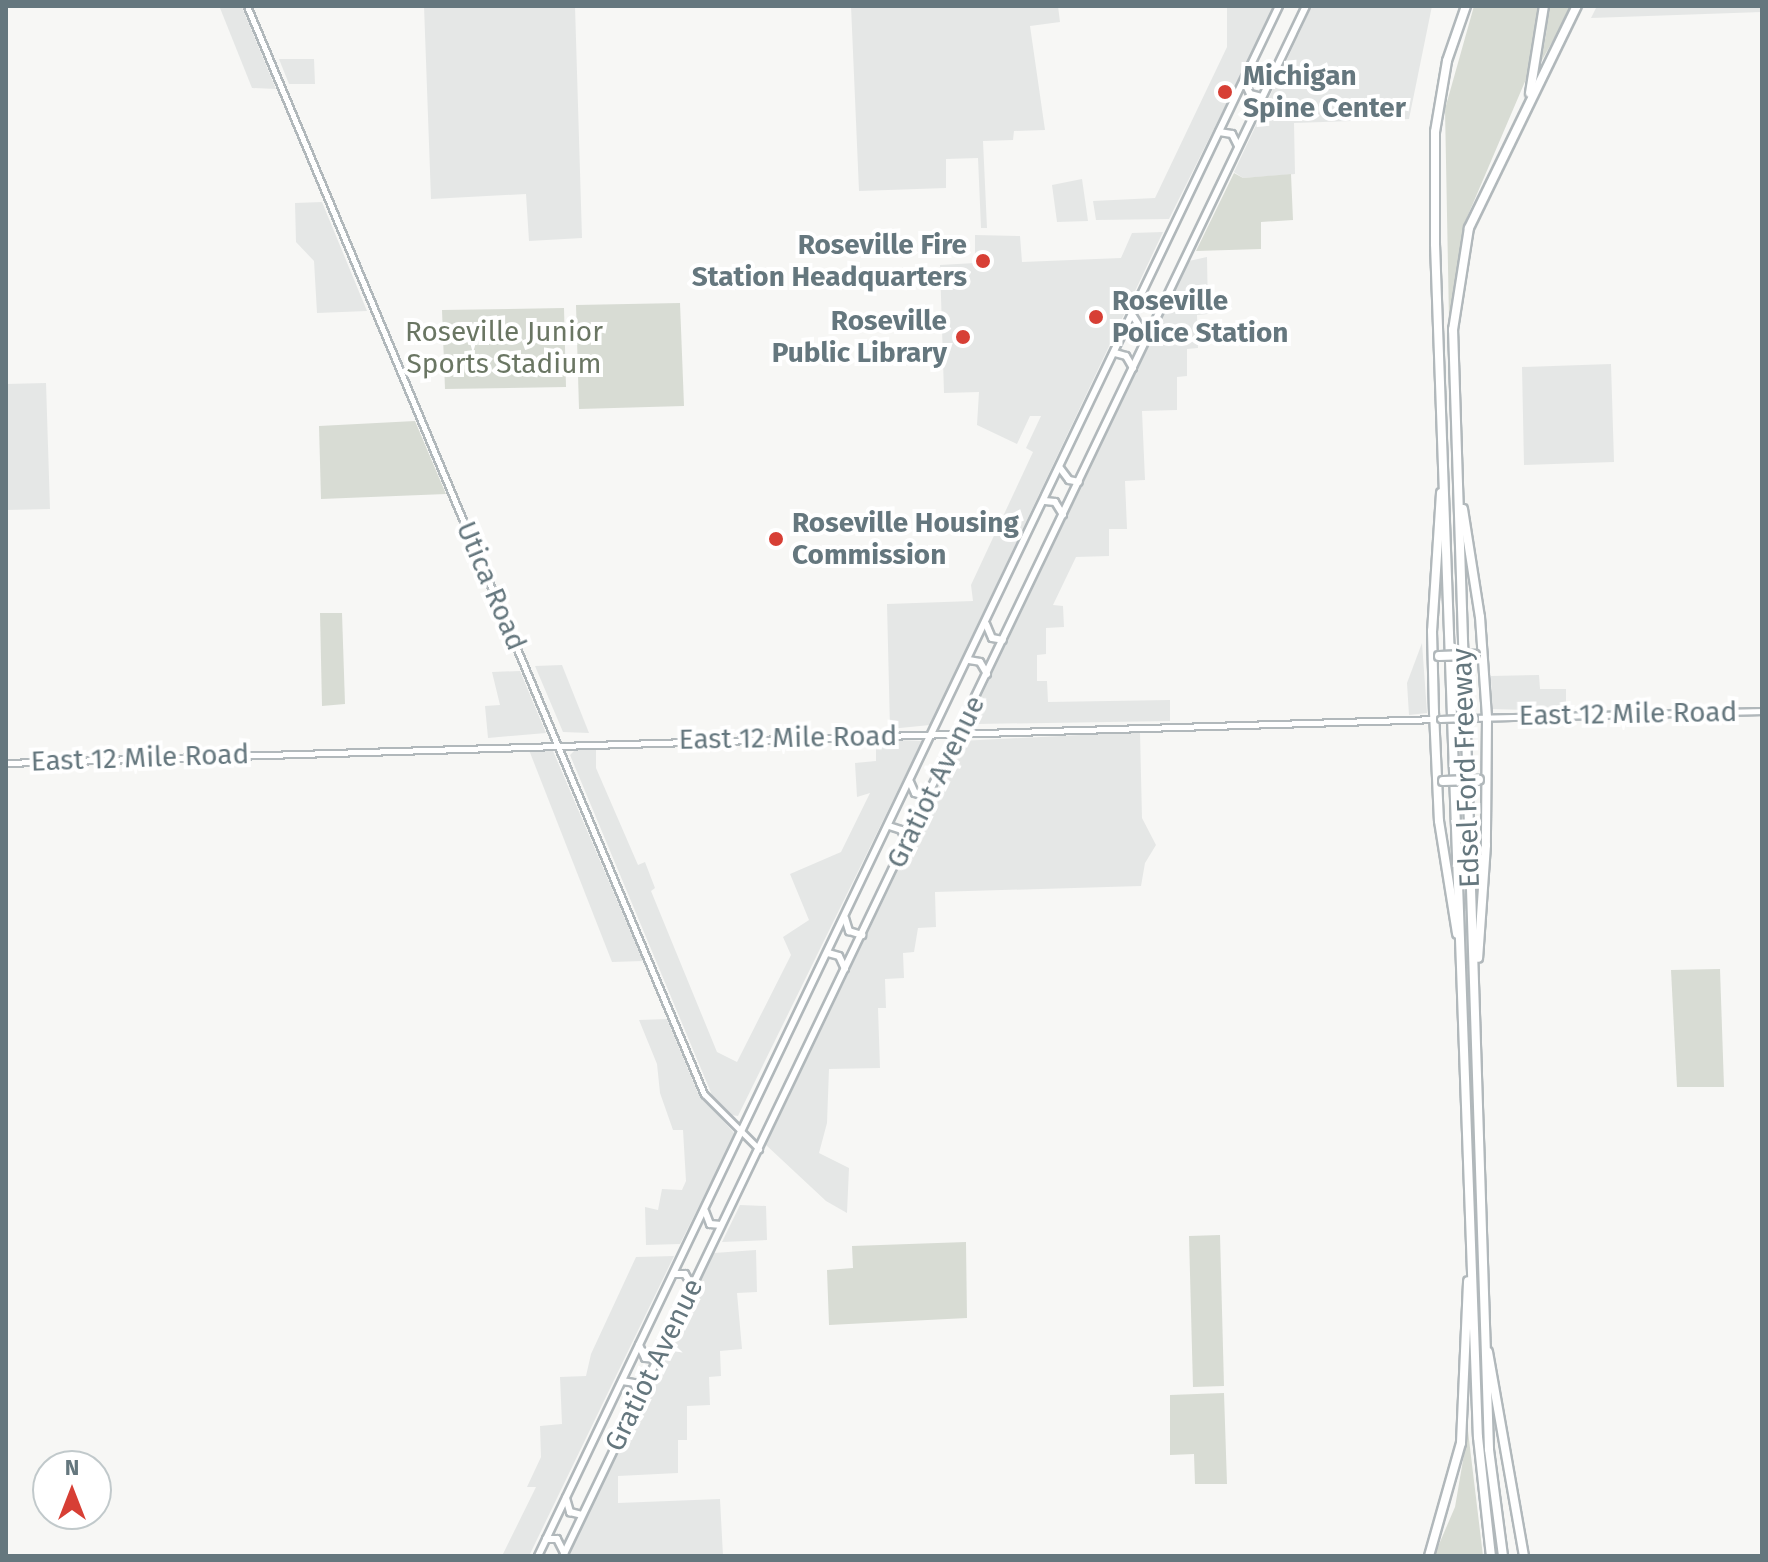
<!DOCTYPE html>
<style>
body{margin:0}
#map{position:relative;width:1768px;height:1562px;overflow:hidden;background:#f7f7f5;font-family:"Fira Sans",sans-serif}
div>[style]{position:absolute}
.built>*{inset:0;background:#e5e7e6}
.green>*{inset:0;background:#d8dcd4}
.roads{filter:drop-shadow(2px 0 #b1b8bb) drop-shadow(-2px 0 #b1b8bb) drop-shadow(0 2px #b1b8bb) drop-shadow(0 -2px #b1b8bb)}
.secondary>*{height:5px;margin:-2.5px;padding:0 2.5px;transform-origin:2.5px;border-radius:2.5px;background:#fff}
.primary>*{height:6px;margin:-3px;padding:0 3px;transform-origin:3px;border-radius:3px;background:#fff}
.motorway>*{height:8px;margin:-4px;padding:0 4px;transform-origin:4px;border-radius:4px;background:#fff}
.bridges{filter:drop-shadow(2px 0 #b1b8bb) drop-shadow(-2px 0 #b1b8bb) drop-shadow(0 2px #b1b8bb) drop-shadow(0 -2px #b1b8bb)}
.secondary-bridge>*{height:5px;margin:-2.5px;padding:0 2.5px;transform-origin:2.5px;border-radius:2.5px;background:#fff}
.motorway-bridge>*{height:8px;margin:-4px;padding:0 4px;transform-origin:4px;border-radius:4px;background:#fff}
.dots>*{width:22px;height:22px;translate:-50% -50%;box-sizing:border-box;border:4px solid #fff;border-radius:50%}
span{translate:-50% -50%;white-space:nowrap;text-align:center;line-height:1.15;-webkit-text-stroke:8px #fff;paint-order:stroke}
.poi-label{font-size:28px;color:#65777e;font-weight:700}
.left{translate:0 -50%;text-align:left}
.right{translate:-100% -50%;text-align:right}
.park-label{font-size:28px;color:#6a7663}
.street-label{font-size:28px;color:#65777e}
.frame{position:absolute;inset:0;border:8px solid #65777e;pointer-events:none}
.north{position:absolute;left:32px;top:1450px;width:80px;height:80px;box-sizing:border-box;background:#fff;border:2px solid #c1c9cb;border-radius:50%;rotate:0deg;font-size:22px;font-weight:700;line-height:32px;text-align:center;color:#65777e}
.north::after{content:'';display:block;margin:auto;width:28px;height:36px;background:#d73f35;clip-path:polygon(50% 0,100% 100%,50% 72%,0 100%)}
</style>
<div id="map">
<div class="built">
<i style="clip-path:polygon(424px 6px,575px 6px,582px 238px,529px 241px,526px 194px,431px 199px)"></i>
<i style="clip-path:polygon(851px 6px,1058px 6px,1060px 22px,1030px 26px,1045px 130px,1014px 131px,1013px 140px,983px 141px,987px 228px,981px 228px,978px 158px,946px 159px,946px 188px,859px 191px)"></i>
<i style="clip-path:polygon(1227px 6px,1275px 6px,1169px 219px,1096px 220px,1093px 201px,1155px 198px,1227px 47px)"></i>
<i style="clip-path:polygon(1312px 6px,1432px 6px,1409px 119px,1294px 123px,1295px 174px,1243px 178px,1234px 172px)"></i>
<i style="clip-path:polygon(1597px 6px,1762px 6px,1762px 12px,1591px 18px)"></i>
<i style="clip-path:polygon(242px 7px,276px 89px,252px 88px,220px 8px)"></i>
<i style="clip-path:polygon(279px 59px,314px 59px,315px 84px,289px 84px)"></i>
<i style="clip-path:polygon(1082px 179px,1088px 221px,1057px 222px,1052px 185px)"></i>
<i style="clip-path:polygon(322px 202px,367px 311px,317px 313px,314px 261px,296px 242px,295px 203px)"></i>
<i style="clip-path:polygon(1163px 232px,930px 725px,890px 729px,887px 604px,973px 601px,971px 585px,1033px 452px,1026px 448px,1041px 416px,1030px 416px,1017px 444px,977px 425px,979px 392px,944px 393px,940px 265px,975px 263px,975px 235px,1020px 236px,1022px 262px,1121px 258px,1132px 233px)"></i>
<i style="clip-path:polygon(1207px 257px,1208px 314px,1197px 315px,1198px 348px,1187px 349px,1187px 376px,1177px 377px,1177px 410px,1142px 411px,1145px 480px,1125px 481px,1127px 529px,1109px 529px,1109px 556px,1076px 557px,1053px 605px,1063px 606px,1064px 627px,1046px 628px,1046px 654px,1037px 655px,1037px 681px,1047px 681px,1048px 702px,1170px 700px,1170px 721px,977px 724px,973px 714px,1189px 261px)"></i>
<i style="clip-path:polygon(1611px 364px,1614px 462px,1524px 465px,1522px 367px)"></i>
<i style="clip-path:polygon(46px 383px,50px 509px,6px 510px,6px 384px)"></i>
<i style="clip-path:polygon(1422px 643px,1427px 713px,1409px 715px,1407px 683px)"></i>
<i style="clip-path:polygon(562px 665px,589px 733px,563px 732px,535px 666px)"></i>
<i style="clip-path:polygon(520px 671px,546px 733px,488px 738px,485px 706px,500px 705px,492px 672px)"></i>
<i style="clip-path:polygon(1539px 675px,1540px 689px,1566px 689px,1566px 711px,1492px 709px,1491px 676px)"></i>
<i style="clip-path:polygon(1140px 732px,1142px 818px,1156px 845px,1145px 863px,1141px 886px,935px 892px,936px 927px,918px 928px,914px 952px,903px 953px,904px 978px,885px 979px,886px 1008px,878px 1008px,880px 1068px,829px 1069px,827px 1123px,819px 1153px,849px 1168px,847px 1213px,826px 1201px,766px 1145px,960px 741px)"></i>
<i style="clip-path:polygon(876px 739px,922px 741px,738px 1116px,731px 1115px,712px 1095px,570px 755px,575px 750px,596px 749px,596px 768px,638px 865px,645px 862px,655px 888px,651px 891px,717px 1052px,737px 1062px,791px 955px,783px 937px,809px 920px,790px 874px,841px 852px,870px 793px,857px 797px,855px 763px,876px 761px)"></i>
<i style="clip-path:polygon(529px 750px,553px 751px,643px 961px,612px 962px)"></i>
<i style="clip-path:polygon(667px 1019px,698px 1093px,735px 1134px,680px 1244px,646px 1245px,645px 1207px,658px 1210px,662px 1189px,682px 1190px,686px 1181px,683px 1130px,673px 1130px,660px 1093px,657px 1064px,639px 1020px)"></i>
<i style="clip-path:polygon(740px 1205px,766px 1206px,767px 1240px,722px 1242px)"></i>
<i style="clip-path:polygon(756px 1250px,757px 1292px,737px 1293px,742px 1349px,720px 1351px,721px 1376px,709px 1377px,710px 1405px,687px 1406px,687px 1440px,678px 1440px,678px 1473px,618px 1476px,618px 1503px,720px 1499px,723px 1556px,568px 1556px,714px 1253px)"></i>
<i style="clip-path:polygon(674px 1256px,529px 1556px,502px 1556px,536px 1487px,527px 1487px,541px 1457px,540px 1426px,562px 1424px,560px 1377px,586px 1376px,591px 1354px,636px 1257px)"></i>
</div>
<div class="green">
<i style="clip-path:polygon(1474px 6px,1541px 6px,1530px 70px,1465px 222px,1449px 320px,1445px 109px)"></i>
<i style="clip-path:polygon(1549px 6px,1572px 6px,1541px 62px,1546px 34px)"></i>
<i style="clip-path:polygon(1234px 173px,1243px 178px,1291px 174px,1293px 220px,1261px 222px,1261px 249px,1196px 251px)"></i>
<i style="clip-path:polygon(680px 303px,684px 406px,579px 409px,576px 305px)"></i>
<i style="clip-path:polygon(564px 308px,566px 387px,445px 389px,442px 310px)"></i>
<i style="clip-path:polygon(415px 421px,446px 494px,321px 499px,319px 426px)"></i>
<i style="clip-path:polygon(320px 613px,342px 613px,345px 704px,322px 706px)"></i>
<i style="clip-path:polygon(1720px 969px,1724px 1087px,1677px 1087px,1671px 970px)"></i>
<i style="clip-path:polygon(1220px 1235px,1224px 1386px,1193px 1387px,1189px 1236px)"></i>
<i style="clip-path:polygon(966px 1242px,967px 1318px,829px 1325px,827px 1270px,853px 1268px,852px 1246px)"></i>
<i style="clip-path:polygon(1224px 1393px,1227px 1484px,1195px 1484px,1194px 1454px,1170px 1455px,1170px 1395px)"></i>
<i style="clip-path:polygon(1468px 1431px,1483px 1556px,1434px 1556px,1455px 1507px)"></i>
</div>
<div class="roads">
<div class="secondary">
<i style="left:247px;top:6px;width:1180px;rotate:67.22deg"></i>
<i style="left:704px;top:1094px;width:78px;rotate:45deg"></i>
<i style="left:1474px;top:718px;width:288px;rotate:-1.4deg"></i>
<i style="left:6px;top:763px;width:1430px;rotate:-1.76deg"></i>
</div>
<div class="primary">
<i style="left:1244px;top:81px;width:14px;rotate:65deg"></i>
<i style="left:1250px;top:94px;width:12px;rotate:14deg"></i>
<i style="left:1219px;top:132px;width:13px;rotate:9deg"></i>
<i style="left:1232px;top:134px;width:13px;rotate:63deg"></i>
<i style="left:1133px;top:316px;width:13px;rotate:58deg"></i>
<i style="left:1140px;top:327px;width:11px;rotate:10deg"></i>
<i style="left:1115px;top:353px;width:11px;rotate:15deg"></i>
<i style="left:1126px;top:356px;width:14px;rotate:60deg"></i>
<i style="left:1060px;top:468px;width:15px;rotate:53deg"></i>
<i style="left:1069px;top:480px;width:10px;rotate:11deg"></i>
<i style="left:1045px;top:501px;width:10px;rotate:6deg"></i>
<i style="left:1055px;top:502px;width:15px;rotate:58deg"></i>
<i style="left:986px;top:624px;width:15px;rotate:67deg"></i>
<i style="left:992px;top:638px;width:11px;rotate:10deg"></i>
<i style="left:969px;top:660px;width:11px;rotate:10deg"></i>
<i style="left:980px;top:662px;width:14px;rotate:60deg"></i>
<i style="left:910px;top:782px;width:12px;rotate:66deg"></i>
<i style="left:915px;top:793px;width:15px;rotate:16deg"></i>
<i style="left:889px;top:826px;width:13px;rotate:18deg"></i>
<i style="left:901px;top:830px;width:13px;rotate:63deg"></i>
<i style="left:845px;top:918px;width:14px;rotate:73deg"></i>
<i style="left:849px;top:931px;width:14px;rotate:17deg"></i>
<i style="left:828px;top:953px;width:11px;rotate:15deg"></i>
<i style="left:839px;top:956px;width:14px;rotate:65deg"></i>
<i style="left:705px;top:1211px;width:14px;rotate:69deg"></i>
<i style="left:710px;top:1224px;width:11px;rotate:5deg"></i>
<i style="left:674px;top:1274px;width:11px"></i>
<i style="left:685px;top:1274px;width:14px;rotate:60deg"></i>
<i style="left:639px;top:1345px;width:14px;rotate:65deg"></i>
<i style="left:645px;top:1358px;width:13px;rotate:4deg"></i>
<i style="left:622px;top:1381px;width:12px;rotate:9deg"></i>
<i style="left:634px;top:1383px;width:15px;rotate:70deg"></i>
<i style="left:566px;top:1498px;width:15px;rotate:74deg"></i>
<i style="left:570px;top:1512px;width:12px;rotate:14deg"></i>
<i style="left:546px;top:1539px;width:11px"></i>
<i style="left:557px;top:1539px;width:16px;rotate:63deg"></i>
<i style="left:538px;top:1556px;width:1718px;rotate:-64.45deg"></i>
<i style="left:563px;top:1556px;width:1719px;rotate:-64.39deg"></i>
</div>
<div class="motorway">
<i style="left:1466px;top:6px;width:58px;rotate:109.1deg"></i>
<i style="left:1447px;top:61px;width:72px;rotate:99.6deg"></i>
<i style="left:1435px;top:132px;width:112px;rotate:90deg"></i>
<i style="left:1435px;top:244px;width:1194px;rotate:87.94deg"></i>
<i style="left:1478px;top:1437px;width:120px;rotate:83.8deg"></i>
<i style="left:1530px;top:93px;width:88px;rotate:-80.9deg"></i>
<i style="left:1441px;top:493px;width:138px;rotate:93.7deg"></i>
<i style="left:1432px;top:631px;width:81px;rotate:88.6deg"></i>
<i style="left:1434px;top:712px;width:109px;rotate:87.4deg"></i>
<i style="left:1439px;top:821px;width:114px;rotate:80.9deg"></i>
<i style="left:1463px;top:509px;width:109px;rotate:81.1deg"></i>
<i style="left:1480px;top:617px;width:101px;rotate:86deg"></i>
<i style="left:1487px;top:718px;width:127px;rotate:90.5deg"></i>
<i style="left:1486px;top:845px;width:113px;rotate:94deg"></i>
<i style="left:1488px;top:1352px;width:207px;rotate:80deg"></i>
<i style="left:1429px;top:1556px;width:117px;rotate:-74.2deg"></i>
<i style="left:1461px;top:1443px;width:162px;rotate:-87.5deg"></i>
<i style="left:1503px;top:1556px;width:108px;rotate:-97.5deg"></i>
<i style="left:1489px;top:1449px;width:1120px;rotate:-91.84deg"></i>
<i style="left:1453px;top:330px;width:103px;rotate:-81.1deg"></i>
<i style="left:1469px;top:228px;width:247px;rotate:-64.1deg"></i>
</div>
</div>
<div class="bridges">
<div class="secondary-bridge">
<i style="left:1440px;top:719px;width:34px;rotate:-2deg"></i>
</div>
<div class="motorway-bridge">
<i style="left:1439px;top:656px;width:36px;rotate:-2deg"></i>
<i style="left:1443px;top:781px;width:36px;rotate:-2deg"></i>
</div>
</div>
<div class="dots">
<i style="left:1225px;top:92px;background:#d73f35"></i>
<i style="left:983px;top:261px;background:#d73f35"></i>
<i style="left:1096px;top:317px;background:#d73f35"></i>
<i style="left:963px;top:337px;background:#d73f35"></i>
<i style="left:776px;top:539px;background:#d73f35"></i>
</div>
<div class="poi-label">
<span class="left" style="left:1243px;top:92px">Michigan<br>Spine Center</span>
<span class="right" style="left:967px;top:261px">Roseville Fire<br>Station Headquarters</span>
<span class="left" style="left:1112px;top:317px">Roseville<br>Police Station</span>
<span class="right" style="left:947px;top:337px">Roseville<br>Public Library</span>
<span class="left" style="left:792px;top:539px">Roseville Housing<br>Commission</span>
</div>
<div class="park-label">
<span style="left:504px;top:348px">Roseville Junior<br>Sports Stadium</span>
</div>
<div class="street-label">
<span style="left:491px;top:586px;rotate:67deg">Utica Road</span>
<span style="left:1628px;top:714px;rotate:-1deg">East 12 Mile Road</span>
<span style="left:788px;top:738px;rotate:-1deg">East 12 Mile Road</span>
<span style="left:140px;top:758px;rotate:-2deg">East 12 Mile Road</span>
<span style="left:1466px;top:768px;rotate:-92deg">Edsel Ford Freeway</span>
<span style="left:936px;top:782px;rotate:-64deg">Gratiot Avenue</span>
<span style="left:654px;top:1365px;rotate:-64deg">Gratiot Avenue</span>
</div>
<div class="frame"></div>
<div class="north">N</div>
</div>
